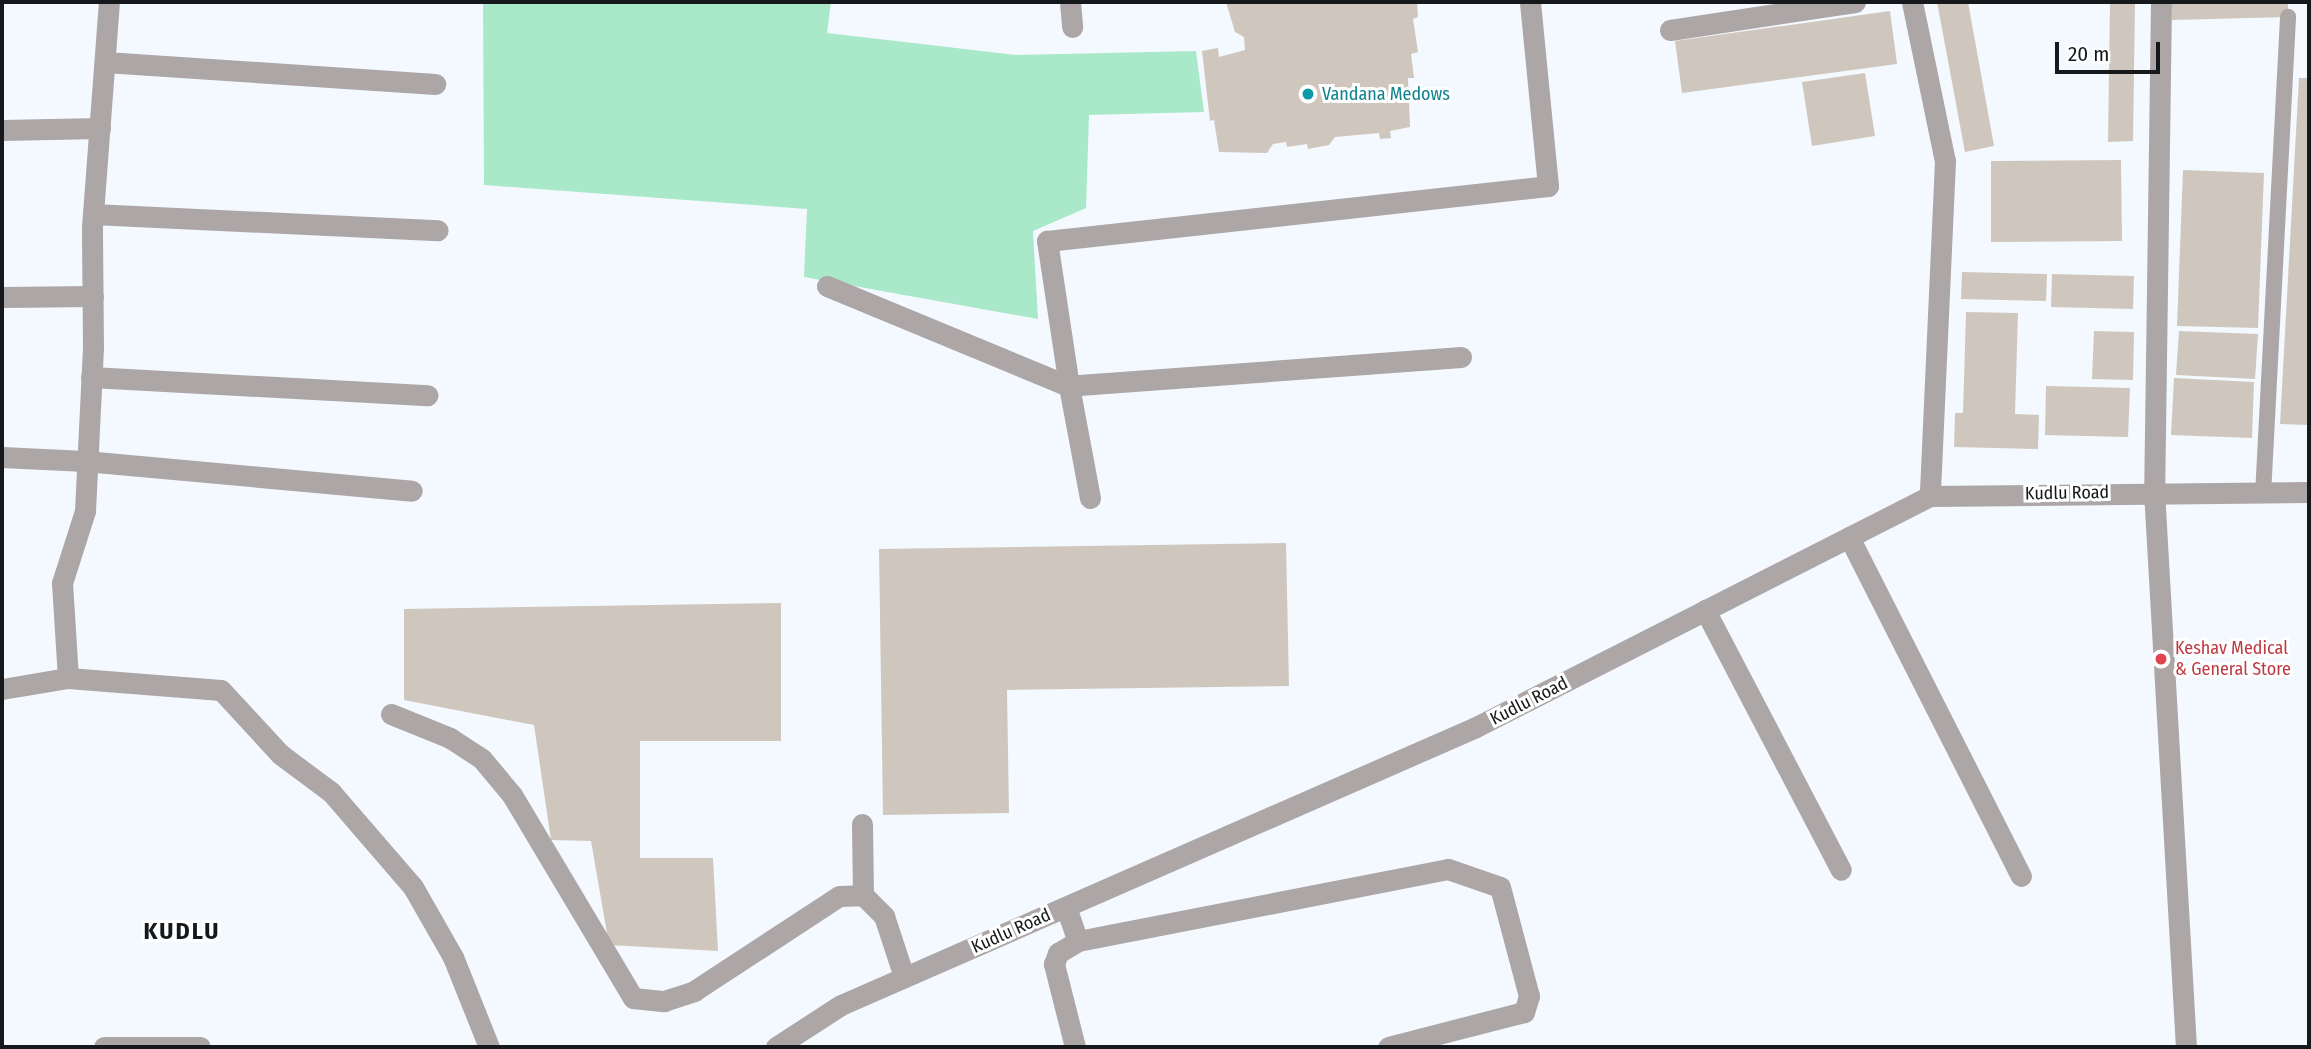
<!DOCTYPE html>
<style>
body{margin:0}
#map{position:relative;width:2311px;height:1049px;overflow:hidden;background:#f3f9fe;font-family:"Fira Sans Condensed",sans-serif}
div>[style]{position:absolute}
.green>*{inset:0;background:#a9e8c8}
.building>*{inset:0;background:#cfc7bd}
.service>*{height:16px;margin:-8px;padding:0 8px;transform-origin:8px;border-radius:8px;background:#aca6a6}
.minor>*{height:21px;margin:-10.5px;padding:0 10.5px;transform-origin:10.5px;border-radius:10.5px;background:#aca6a6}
.tertiary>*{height:21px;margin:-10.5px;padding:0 10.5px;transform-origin:10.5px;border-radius:10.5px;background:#aca6a6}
.dots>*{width:19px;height:19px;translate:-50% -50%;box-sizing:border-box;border:4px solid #fff;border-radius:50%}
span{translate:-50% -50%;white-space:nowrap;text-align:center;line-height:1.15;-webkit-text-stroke:6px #fff;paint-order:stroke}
.culture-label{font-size:18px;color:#0d838f}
.left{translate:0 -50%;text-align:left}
.street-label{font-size:18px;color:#15191c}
.health-label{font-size:18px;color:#be3a42}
.district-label{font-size:24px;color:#15191c;font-weight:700;letter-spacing:2px}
.frame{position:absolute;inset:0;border:4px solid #15191c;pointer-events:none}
.scale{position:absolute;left:2055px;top:42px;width:105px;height:32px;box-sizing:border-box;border:4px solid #15191c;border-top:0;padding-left:9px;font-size:21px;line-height:24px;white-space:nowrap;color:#15191c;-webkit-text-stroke:5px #fff;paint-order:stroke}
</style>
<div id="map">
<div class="green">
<i style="clip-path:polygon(483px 2px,831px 2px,827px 33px,1016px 55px,1196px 51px,1204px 112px,1089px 115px,1086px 208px,1033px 231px,1038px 319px,804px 277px,807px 209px,484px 185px)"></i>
</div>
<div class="building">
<i style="clip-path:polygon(1226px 2px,1417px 2px,1418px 17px,1413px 19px,1418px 52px,1411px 54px,1414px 78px,1408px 78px,1410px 127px,1390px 131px,1391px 138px,1380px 139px,1379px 133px,1335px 137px,1329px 145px,1308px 149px,1307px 144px,1287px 147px,1286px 142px,1273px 144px,1267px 153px,1219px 152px,1214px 120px,1210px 121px,1202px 51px,1218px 48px,1219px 57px,1245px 50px,1244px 37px,1235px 32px)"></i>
<i style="clip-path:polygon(1937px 2px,1968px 2px,1994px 146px,1965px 152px)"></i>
<i style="clip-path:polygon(2110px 2px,2135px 2px,2133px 141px,2108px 142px)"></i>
<i style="clip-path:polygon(2172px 2px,2288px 2px,2288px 17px,2172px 20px)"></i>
<i style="clip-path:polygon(1890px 11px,1897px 64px,1682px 93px,1675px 41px)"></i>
<i style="clip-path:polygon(1865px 73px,1875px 136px,1812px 146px,1802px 82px)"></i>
<i style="clip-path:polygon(2299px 78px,2309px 78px,2309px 425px,2280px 424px)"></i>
<i style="clip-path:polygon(2121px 160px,2122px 241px,1991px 242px,1991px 161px)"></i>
<i style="clip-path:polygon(2183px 170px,2264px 173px,2258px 328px,2177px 326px)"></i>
<i style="clip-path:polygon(1962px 272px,2047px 274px,2046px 301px,1961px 299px)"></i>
<i style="clip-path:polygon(2052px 274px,2134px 276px,2133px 309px,2051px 307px)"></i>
<i style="clip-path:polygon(1966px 312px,2018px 313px,2015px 414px,2039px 415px,2038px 449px,1954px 447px,1955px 413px,1963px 413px)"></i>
<i style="clip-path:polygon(2094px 331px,2134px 332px,2133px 380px,2092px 379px)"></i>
<i style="clip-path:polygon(2179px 331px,2258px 334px,2255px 379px,2176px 375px)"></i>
<i style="clip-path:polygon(2174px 378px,2254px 382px,2252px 438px,2171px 435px)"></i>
<i style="clip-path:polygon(2046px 386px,2130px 388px,2128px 437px,2045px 435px)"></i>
<i style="clip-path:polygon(1286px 543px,1289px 686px,1007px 690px,1009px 813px,883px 815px,879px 549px)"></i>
<i style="clip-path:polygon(781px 603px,781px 741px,640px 741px,640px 858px,713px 858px,718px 951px,609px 945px,591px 841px,551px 840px,534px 725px,404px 700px,404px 609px)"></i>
</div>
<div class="service">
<i style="left:2263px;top:495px;width:479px;rotate:-87deg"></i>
</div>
<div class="minor">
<i style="left:1070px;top:2px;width:25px;rotate:85deg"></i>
<i style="left:1912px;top:2px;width:162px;rotate:78.3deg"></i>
<i style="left:1945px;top:161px;width:335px;rotate:92.6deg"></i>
<i style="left:2161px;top:2px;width:489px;rotate:90.8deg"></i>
<i style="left:2154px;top:491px;width:557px;rotate:86.71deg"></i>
<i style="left:1670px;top:30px;width:187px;rotate:-8.6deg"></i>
<i style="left:105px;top:62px;width:331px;rotate:3.8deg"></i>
<i style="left:2px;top:130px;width:98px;rotate:-1.2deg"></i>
<i style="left:93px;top:214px;width:345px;rotate:2.7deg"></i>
<i style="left:827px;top:286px;width:262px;rotate:22.5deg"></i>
<i style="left:1069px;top:386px;width:114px;rotate:79.4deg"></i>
<i style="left:2px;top:297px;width:91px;rotate:-0.6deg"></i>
<i style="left:1461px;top:357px;width:393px;rotate:175.8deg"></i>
<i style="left:1069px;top:386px;width:147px;rotate:-98.6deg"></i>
<i style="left:1047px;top:241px;width:504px;rotate:-6.26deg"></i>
<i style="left:1548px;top:186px;width:185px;rotate:-95.6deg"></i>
<i style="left:91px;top:377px;width:337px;rotate:3.1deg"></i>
<i style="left:2px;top:457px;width:83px;rotate:2.8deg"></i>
<i style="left:85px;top:461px;width:328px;rotate:5.2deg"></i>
<i style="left:1849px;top:537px;width:380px;rotate:63.1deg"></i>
<i style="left:1705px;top:610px;width:293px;rotate:62.4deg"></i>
<i style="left:68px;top:678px;width:95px;rotate:-93.6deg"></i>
<i style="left:62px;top:583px;width:76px;rotate:-72.3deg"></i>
<i style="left:85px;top:511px;width:163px;rotate:-87.2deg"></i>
<i style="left:93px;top:348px;width:121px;rotate:-90.5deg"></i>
<i style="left:92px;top:227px;width:226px;rotate:-85.7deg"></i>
<i style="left:2px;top:689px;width:67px;rotate:-9.5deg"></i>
<i style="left:68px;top:678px;width:153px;rotate:4.5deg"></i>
<i style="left:221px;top:690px;width:87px;rotate:47.3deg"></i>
<i style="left:280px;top:754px;width:64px;rotate:36.7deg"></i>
<i style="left:331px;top:792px;width:125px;rotate:49.2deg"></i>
<i style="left:413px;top:887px;width:81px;rotate:60.3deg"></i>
<i style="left:453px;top:957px;width:97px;rotate:68.2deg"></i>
<i style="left:391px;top:714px;width:64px;rotate:22.1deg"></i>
<i style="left:450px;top:738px;width:38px;rotate:33deg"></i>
<i style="left:482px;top:759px;width:47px;rotate:50.2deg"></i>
<i style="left:512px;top:795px;width:236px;rotate:59.2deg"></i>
<i style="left:633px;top:998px;width:31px;rotate:6deg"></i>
<i style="left:664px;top:1001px;width:32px;rotate:-18deg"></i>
<i style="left:694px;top:991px;width:173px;rotate:-33.2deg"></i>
<i style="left:839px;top:896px;width:24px;rotate:-2deg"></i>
<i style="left:863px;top:895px;width:30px;rotate:45deg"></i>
<i style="left:884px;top:916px;width:64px;rotate:71.8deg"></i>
<i style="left:862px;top:824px;width:71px;rotate:89.2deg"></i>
<i style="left:1066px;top:907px;width:36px;rotate:71deg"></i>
<i style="left:104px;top:1047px;width:96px"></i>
<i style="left:1075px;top:1047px;width:86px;rotate:-104.2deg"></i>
<i style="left:1054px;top:964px;width:12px;rotate:-70deg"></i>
<i style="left:1058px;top:953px;width:23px;rotate:-31deg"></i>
<i style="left:1078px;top:941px;width:377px;rotate:-11deg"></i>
<i style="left:1448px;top:869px;width:55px;rotate:19.1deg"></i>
<i style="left:1500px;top:887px;width:113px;rotate:75.1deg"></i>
<i style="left:1529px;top:996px;width:17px;rotate:107deg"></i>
<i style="left:1524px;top:1012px;width:140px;rotate:165.6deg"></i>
</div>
<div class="tertiary">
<i style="left:776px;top:1047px;width:77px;rotate:-32.9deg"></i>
<i style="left:841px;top:1005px;width:693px;rotate:-23.64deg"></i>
<i style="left:1476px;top:727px;width:509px;rotate:-26.97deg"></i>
<i style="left:1930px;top:496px;width:379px;rotate:-0.6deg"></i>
</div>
<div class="dots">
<i style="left:1308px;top:94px;background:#0f9aa8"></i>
<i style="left:2161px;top:659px;background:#e0444e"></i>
</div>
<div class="culture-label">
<span class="left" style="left:1322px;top:94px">Vandana Medows</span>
</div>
<div class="street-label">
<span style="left:2067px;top:493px;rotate:-1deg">Kudlu Road</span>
<span style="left:1529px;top:701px;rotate:-27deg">Kudlu Road</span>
<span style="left:1011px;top:931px;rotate:-24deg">Kudlu Road</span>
</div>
<div class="health-label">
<span class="left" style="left:2175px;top:659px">Keshav Medical<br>&amp; General Store</span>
</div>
<div class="district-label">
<span style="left:182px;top:932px">KUDLU</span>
</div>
<div class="frame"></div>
<div class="scale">20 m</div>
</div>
